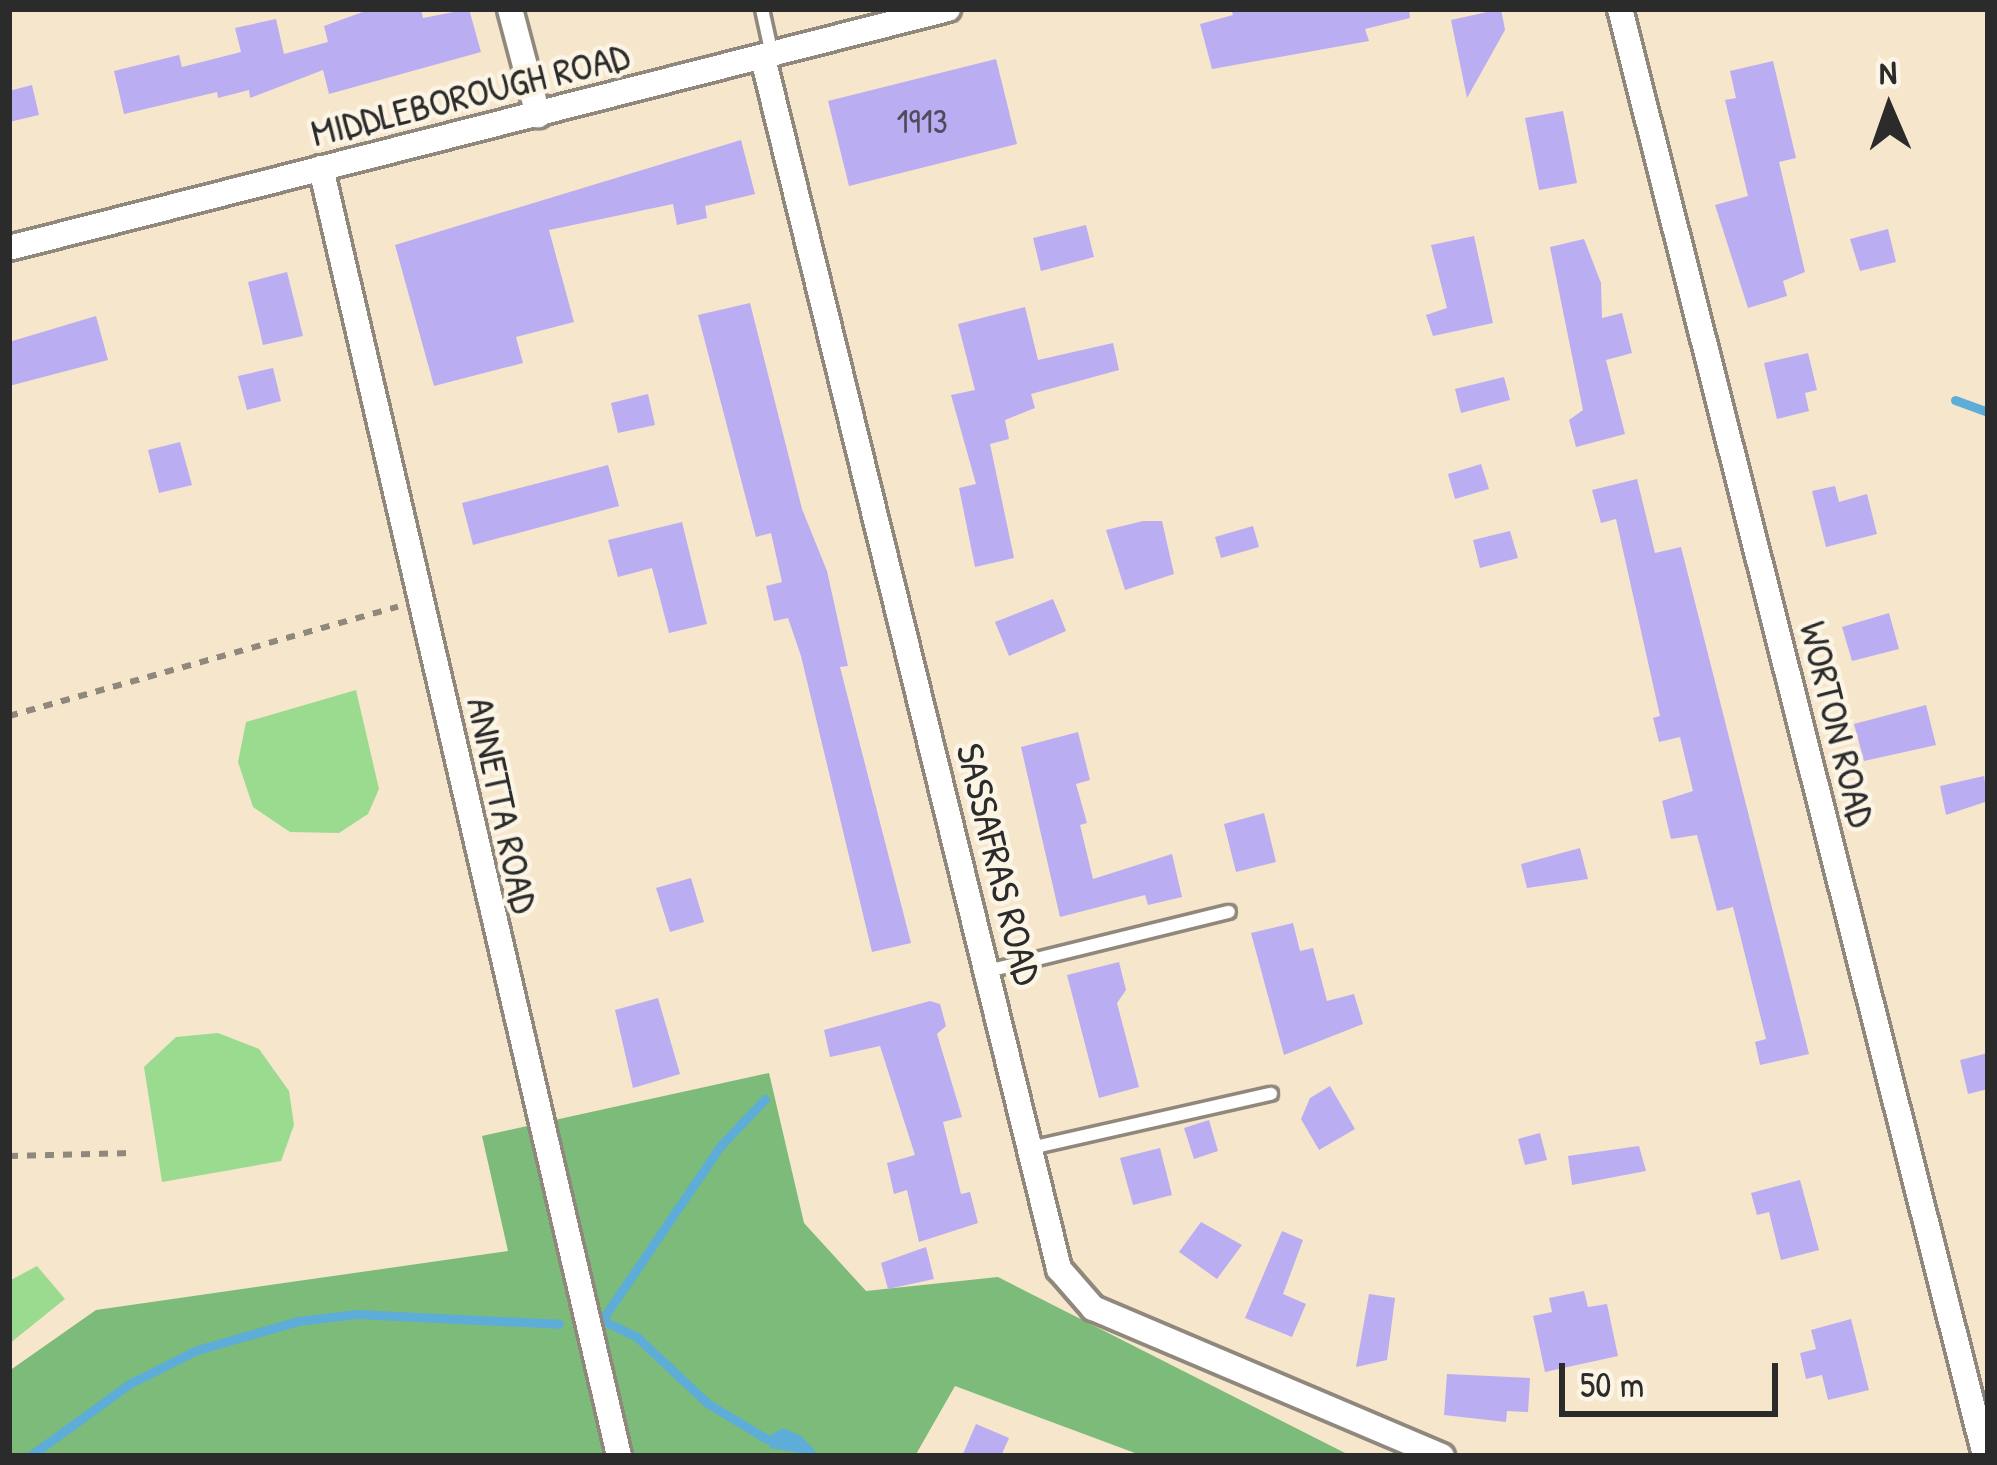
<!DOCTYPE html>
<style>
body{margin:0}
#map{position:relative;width:1997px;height:1465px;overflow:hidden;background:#f6e6cc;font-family:"Patrick Hand",sans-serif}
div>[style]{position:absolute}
.green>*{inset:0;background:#9bdb90}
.forest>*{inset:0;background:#7cbb7a}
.water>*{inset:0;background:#5eadd8}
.stream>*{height:9px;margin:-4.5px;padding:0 4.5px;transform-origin:4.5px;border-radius:4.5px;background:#5eadd8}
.building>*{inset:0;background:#bbadf2}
.path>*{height:6px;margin-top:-3px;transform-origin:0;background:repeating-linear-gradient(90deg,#90887c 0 9px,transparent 0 18px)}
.roads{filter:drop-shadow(3px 0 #90887c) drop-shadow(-3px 0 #90887c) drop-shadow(0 3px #90887c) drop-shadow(0 -3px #90887c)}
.service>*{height:12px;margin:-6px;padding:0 6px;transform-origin:6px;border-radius:6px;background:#fff}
.minor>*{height:24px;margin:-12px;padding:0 12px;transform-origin:12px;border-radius:12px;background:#fff}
span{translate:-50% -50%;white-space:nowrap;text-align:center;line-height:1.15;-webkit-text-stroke:9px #fcf5e5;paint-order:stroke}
.number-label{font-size:33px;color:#4f4c5d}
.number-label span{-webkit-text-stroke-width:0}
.street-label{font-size:39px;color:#2b2b2b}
.frame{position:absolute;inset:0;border:12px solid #2b2b2b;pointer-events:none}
.north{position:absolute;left:1829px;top:48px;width:120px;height:120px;-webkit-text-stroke:9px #fcf5e5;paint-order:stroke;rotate:358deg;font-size:33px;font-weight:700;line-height:48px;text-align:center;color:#2b2b2b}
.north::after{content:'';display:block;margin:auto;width:42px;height:54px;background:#2b2b2b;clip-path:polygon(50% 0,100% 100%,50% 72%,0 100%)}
.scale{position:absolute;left:1559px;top:1363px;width:219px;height:54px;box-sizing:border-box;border:6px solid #2b2b2b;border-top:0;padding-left:15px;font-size:36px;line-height:42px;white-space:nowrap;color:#2b2b2b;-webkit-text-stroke:9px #fcf5e5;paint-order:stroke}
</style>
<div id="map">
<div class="green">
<i style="clip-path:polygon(356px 690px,379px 789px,368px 814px,339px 833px,290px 832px,253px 807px,238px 762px,246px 722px)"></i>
<i style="clip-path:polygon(218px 1033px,259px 1049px,289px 1091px,294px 1125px,281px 1161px,162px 1182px,144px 1067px,176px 1037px)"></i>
<i style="clip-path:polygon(37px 1266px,65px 1299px,9px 1344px,9px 1281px)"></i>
</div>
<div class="forest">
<i style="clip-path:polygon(769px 1073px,804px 1223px,866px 1291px,998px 1277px,1351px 1456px,1143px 1456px,955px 1386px,915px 1456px,9px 1456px,9px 1371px,96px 1310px,508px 1251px,482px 1136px)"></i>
</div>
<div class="water">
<i style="clip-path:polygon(783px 1428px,801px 1436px,820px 1456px,770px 1448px,767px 1437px)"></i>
</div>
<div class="stream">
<i style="left:1955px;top:400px;width:35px;rotate:20deg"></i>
<i style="left:765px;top:1099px;width:64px;rotate:133.7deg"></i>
<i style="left:721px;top:1145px;width:212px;rotate:124.2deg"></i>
<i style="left:602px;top:1320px;width:39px;rotate:26deg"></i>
<i style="left:637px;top:1337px;width:96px;rotate:43.3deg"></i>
<i style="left:707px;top:1403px;width:70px;rotate:31deg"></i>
<i style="left:30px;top:1456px;width:122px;rotate:-36deg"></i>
<i style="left:129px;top:1384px;width:76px;rotate:-26.6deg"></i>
<i style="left:197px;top:1350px;width:105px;rotate:-16deg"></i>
<i style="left:298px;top:1321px;width:59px;rotate:-6.8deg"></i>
<i style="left:357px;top:1314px;width:202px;rotate:2.8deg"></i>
</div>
<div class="building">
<i style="clip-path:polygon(371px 9px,421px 9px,423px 18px,469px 9px,481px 52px,329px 94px,323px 70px,250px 98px,249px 90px,218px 98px,217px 92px,124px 114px,114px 71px,179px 55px,182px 67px,241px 52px,235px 28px,276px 19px,284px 54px,328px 42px,324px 26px)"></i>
<i style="clip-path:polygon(1231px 9px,1409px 9px,1410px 18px,1365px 29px,1369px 41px,1212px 69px,1200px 24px,1233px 15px)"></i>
<i style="clip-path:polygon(1501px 9px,1505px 30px,1467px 98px,1451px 20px)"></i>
<i style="clip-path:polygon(996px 59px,1017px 144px,849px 186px,828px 101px)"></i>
<i style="clip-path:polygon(1773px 61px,1796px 158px,1779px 162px,1805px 272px,1783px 281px,1787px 296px,1748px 308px,1715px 205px,1748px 196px,1725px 100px,1736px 98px,1730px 71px)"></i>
<i style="clip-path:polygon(32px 85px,39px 115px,9px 122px,9px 91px)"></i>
<i style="clip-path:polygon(1563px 111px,1577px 183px,1539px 190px,1525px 118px)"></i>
<i style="clip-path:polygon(741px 140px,755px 194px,705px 206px,707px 218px,677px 225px,673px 204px,549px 230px,574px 322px,516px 337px,523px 363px,434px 386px,395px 245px)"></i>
<i style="clip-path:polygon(1086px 225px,1094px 257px,1041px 271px,1033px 238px)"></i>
<i style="clip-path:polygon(1888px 229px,1896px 262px,1860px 271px,1850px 239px)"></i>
<i style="clip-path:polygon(1474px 236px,1493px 323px,1433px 336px,1426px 315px,1447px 308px,1431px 245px)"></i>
<i style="clip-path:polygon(1584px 239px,1601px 283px,1602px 318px,1622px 313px,1632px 353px,1606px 360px,1625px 434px,1576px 447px,1569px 420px,1583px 410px,1550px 247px)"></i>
<i style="clip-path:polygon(287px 272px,303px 336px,263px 345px,248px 282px)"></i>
<i style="clip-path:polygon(750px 303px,802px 509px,827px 571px,848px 666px,840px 667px,911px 943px,872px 952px,801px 656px,788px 618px,774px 621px,766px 586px,782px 582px,771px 533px,756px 537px,698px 315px)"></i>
<i style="clip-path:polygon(1025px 307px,1038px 360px,1113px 343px,1119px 370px,1031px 394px,1035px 408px,1005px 420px,1009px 439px,990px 444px,1014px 558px,975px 567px,959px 488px,976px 484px,951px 395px,975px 390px,958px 324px)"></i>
<i style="clip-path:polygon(96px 316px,108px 360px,9px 386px,9px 342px)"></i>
<i style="clip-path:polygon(1808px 353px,1817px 390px,1805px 393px,1809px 411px,1777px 419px,1764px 363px)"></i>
<i style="clip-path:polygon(273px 368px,281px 401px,247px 410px,238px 376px)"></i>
<i style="clip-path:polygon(1504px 377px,1510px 400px,1461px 413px,1455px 389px)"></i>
<i style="clip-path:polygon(648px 394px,655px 425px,618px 433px,611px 403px)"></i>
<i style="clip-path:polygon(180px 442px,192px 485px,159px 493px,148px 450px)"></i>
<i style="clip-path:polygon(1481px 464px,1489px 489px,1455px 499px,1448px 474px)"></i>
<i style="clip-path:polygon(608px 465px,619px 506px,473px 545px,462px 503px)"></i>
<i style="clip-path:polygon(1637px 479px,1655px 553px,1681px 547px,1809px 1054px,1760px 1065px,1755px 1042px,1766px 1039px,1733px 907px,1717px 911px,1697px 835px,1671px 839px,1668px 827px,1662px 801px,1693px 791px,1680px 737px,1659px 742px,1653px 718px,1660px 716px,1616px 519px,1601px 523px,1592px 490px)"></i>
<i style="clip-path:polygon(1835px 486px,1839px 502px,1867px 494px,1877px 534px,1826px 547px,1812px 491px)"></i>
<i style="clip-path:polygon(1143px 521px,1162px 521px,1174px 574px,1125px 590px,1106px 530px)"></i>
<i style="clip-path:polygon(682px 522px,707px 624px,669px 633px,652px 568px,618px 577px,608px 540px)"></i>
<i style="clip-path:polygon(1253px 526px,1259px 547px,1221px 558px,1215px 537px)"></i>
<i style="clip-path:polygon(1510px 531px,1518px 558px,1480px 568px,1473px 540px)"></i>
<i style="clip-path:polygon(1053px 599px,1066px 631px,1009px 656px,995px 622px)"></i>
<i style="clip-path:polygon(1889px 613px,1899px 649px,1852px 661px,1842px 627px)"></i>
<i style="clip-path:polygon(1926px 705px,1936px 745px,1864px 761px,1854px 724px)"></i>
<i style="clip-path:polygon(1078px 732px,1090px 780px,1076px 784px,1087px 823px,1080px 825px,1093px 879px,1172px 854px,1182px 897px,1148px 905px,1145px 895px,1060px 917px,1021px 747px)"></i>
<i style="clip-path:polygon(1984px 776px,1988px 801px,1946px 815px,1940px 786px)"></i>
<i style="clip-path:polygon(1264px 813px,1276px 862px,1236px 872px,1224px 824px)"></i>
<i style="clip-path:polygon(1580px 848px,1588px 879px,1527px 888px,1521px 864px)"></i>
<i style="clip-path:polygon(691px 878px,704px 922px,670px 932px,656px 888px)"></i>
<i style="clip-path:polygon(1293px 923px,1300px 951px,1313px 948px,1327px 1001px,1354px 994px,1363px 1024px,1284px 1055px,1251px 933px)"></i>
<i style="clip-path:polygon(1119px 962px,1126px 990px,1117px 1003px,1139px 1087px,1099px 1098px,1067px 975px)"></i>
<i style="clip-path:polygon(658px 998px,680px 1074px,633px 1088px,615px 1010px)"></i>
<i style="clip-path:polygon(930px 1001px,940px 1004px,946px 1026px,937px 1034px,962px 1117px,943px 1122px,961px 1194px,970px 1192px,978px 1223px,919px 1242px,907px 1190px,894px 1194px,887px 1163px,915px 1155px,880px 1046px,830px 1057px,824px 1030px)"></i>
<i style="clip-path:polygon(1988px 1053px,1988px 1089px,1968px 1094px,1960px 1060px)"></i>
<i style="clip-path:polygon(1330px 1086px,1355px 1129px,1319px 1150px,1301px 1119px,1310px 1098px)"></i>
<i style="clip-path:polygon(1209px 1120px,1218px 1151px,1194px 1159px,1184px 1128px)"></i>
<i style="clip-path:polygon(1540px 1133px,1547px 1160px,1525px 1165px,1518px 1139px)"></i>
<i style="clip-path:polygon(1639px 1146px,1646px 1171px,1572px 1185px,1568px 1156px)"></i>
<i style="clip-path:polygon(1160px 1148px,1172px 1195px,1133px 1205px,1120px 1158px)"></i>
<i style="clip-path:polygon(1800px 1180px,1819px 1250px,1781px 1260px,1769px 1212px,1757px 1215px,1751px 1193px)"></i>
<i style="clip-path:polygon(1201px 1222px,1242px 1245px,1217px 1279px,1179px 1252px)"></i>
<i style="clip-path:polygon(1282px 1231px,1303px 1240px,1283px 1294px,1306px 1304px,1292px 1337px,1245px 1318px)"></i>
<i style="clip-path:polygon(926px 1247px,934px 1279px,888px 1289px,881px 1263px)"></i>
<i style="clip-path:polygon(1584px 1291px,1588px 1307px,1607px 1304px,1618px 1356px,1545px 1372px,1533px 1316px,1552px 1312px,1549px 1298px)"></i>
<i style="clip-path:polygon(1369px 1294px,1395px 1298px,1387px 1360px,1356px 1367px)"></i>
<i style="clip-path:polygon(1851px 1319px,1869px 1390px,1828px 1400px,1822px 1375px,1806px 1379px,1800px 1353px,1816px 1349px,1811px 1330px)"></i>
<i style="clip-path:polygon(1447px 1374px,1530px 1378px,1528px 1412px,1507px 1411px,1506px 1422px,1444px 1415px)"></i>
<i style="clip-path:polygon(976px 1424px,1009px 1438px,1001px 1456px,962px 1456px)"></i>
</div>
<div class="path">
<i style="left:9px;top:716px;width:404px;rotate:-15.7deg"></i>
<i style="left:9px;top:1156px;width:124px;rotate:-1.4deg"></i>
</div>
<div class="roads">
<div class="service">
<i style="left:762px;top:9px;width:47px;rotate:77.7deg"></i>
<i style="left:988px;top:971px;width:248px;rotate:-13.8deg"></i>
<i style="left:1035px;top:1147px;width:242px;rotate:-12.7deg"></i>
</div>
<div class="minor">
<i style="left:510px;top:9px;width:110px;rotate:75.2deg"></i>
<i style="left:1620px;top:9px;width:1492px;rotate:75.84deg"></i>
<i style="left:763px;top:58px;width:1247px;rotate:76.26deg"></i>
<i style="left:1059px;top:1269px;width:52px;rotate:48.9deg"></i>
<i style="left:1093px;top:1308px;width:379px;rotate:23deg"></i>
<i style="left:321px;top:168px;width:1322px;rotate:76.97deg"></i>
<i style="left:9px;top:248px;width:969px;rotate:-14.28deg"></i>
</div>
</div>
<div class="number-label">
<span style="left:922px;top:122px">1913</span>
</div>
<div class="street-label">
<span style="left:470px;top:94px;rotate:-14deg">MIDDLEBOROUGH ROAD</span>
<span style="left:1838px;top:724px;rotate:76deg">WORTON ROAD</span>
<span style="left:503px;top:805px;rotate:78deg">ANNETTA ROAD</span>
<span style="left:999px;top:864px;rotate:76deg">SASSAFRAS ROAD</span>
</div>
<div class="frame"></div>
<div class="north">N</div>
<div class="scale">50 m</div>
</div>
